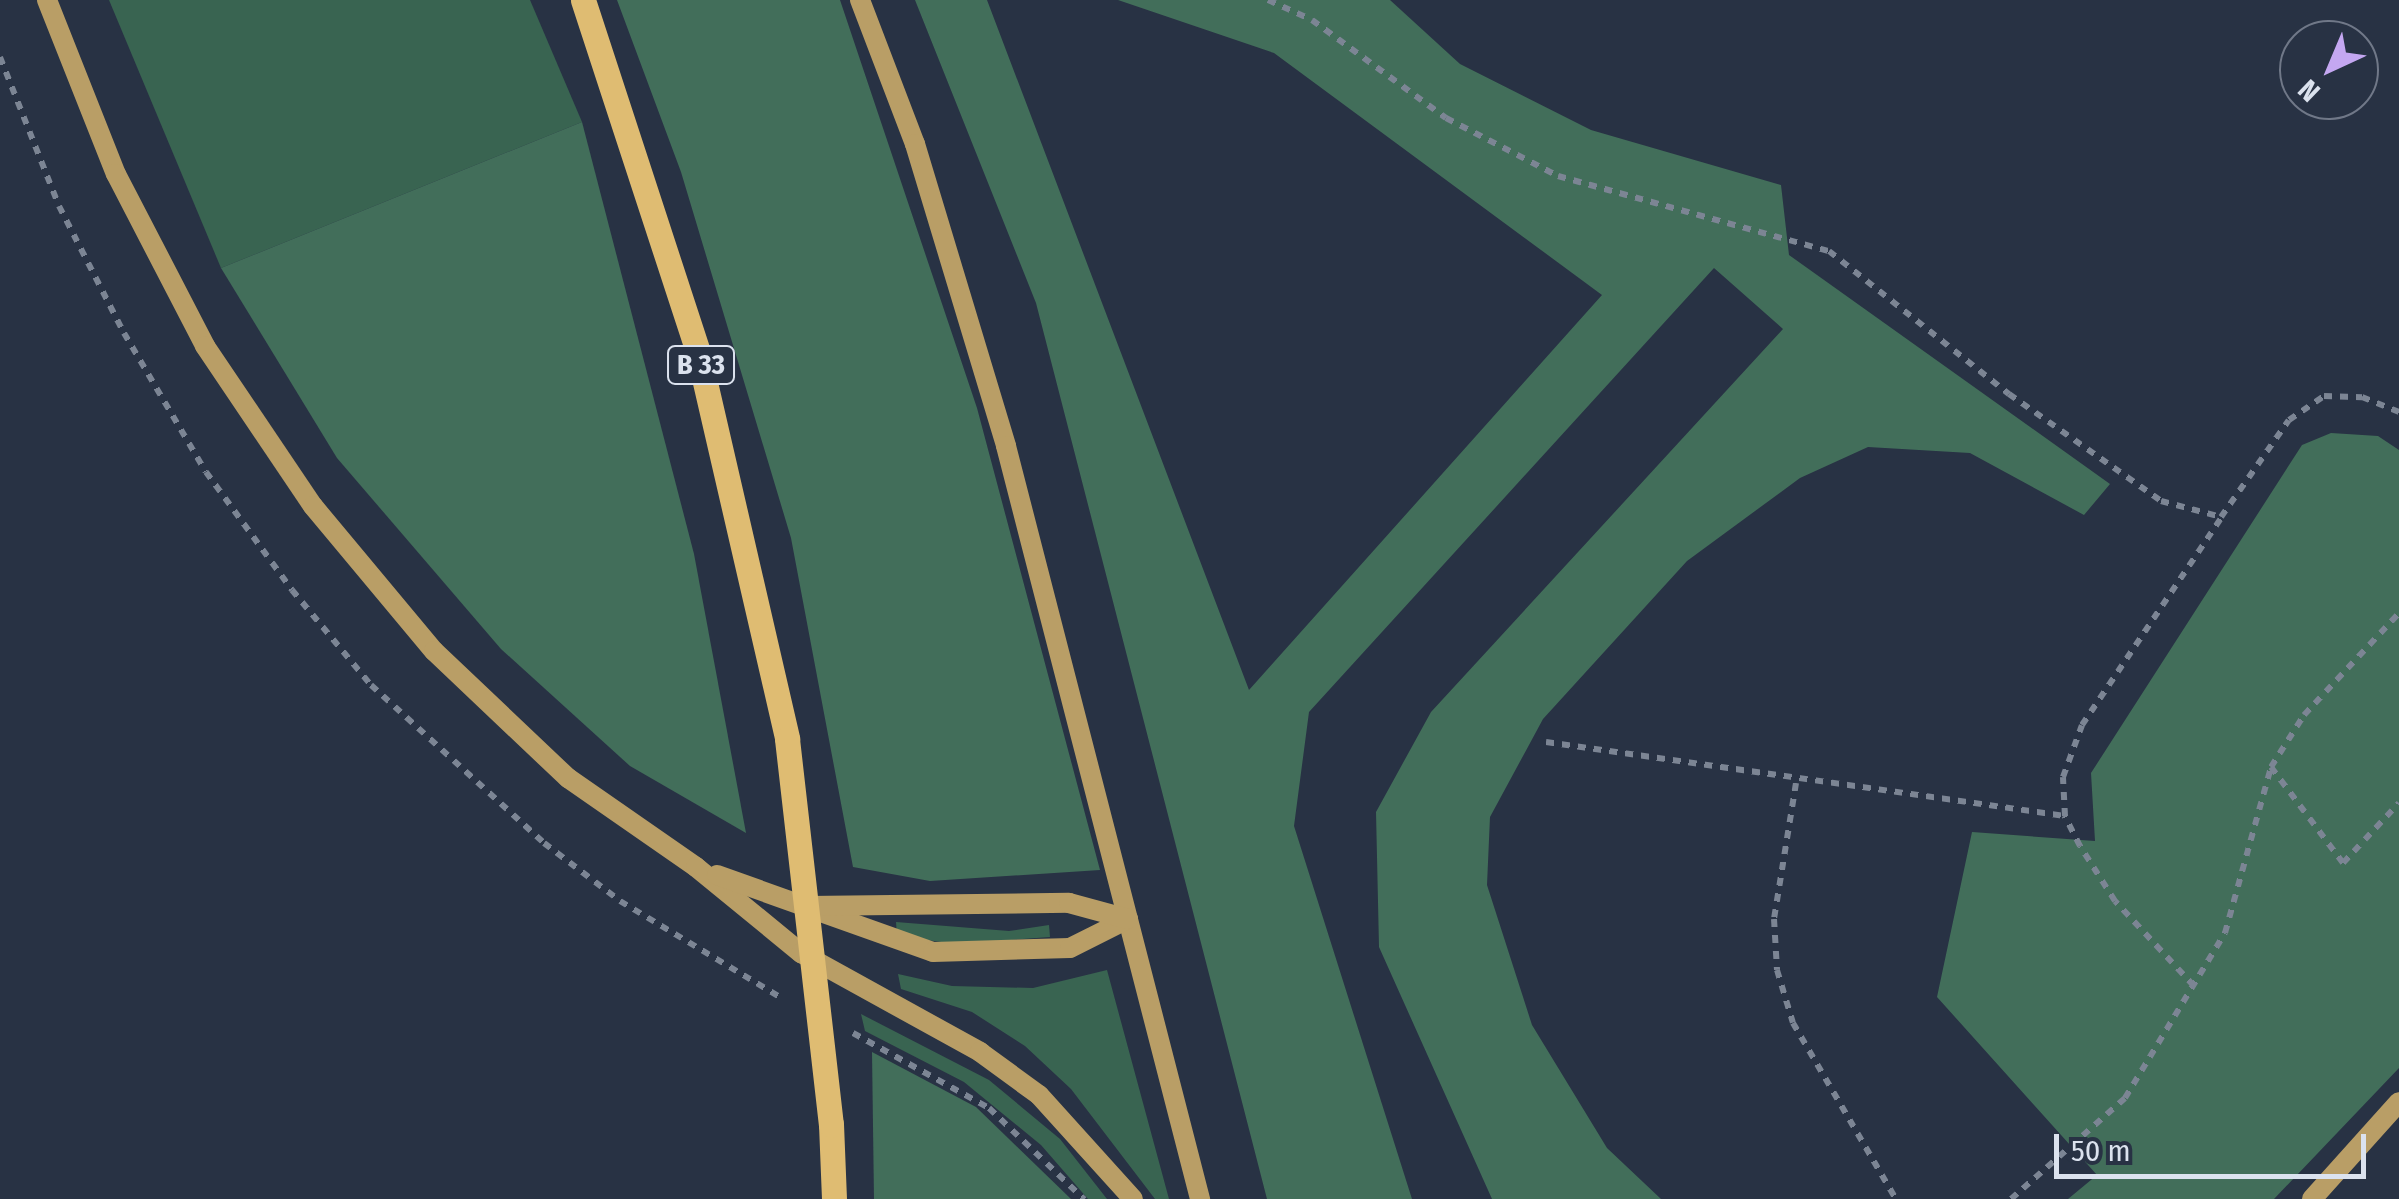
<!DOCTYPE html>
<style>
body{margin:0}
#map{position:relative;width:2399px;height:1199px;overflow:hidden;background:#283244;font-family:"Fira Sans Condensed",sans-serif}
div>[style]{position:absolute}
.green>*{inset:0;background:#396451}
.forest>*{inset:0;background:#426e5a}
.path>*{height:6px;margin-top:-3px;transform-origin:0;background:repeating-linear-gradient(90deg,#7c8594 0 8px,transparent 0 16px)}
.secondary>*{height:20px;margin:-10px;padding:0 10px;transform-origin:10px;border-radius:10px;background:#b99e66}
.primary>*{height:25px;margin:-12.5px;padding:0 12.5px;transform-origin:12.5px;border-radius:12.5px;background:#dfbc72}
.primary-bridge>*{height:25px;margin:-12.5px;padding:0 12.5px;transform-origin:12.5px;border-radius:12.5px;background:#dfbc72}
span{translate:-50% -50%;white-space:nowrap;text-align:center;line-height:1.15;-webkit-text-stroke:8px #283244;paint-order:stroke}
.shield-label span{padding:2px 8px;background:#283244;border:2px solid;border-radius:8px;-webkit-text-stroke-width:0}
.shield-label{font-size:28px;color:#dbe2ee;font-weight:700}
.north{position:absolute;left:2279px;top:20px;width:100px;height:100px;box-sizing:border-box;background:#283244;border:2px solid #707888;border-radius:50%;rotate:224deg;font-size:28px;font-weight:700;line-height:40px;text-align:center;color:#dbe2ee}
.north::after{content:'';display:block;margin:auto;width:35px;height:45px;background:#c4a7f1;clip-path:polygon(50% 0,100% 100%,50% 72%,0 100%)}
.scale{position:absolute;left:2054px;top:1134px;width:312px;height:45px;box-sizing:border-box;border:5px solid #dbe2ee;border-top:0;padding-left:12px;font-size:30px;line-height:35px;white-space:nowrap;color:#dbe2ee;-webkit-text-stroke:8px #283244;paint-order:stroke}
</style>
<div id="map">
<div class="green">
<i style="clip-path:polygon(109px 0,530px 0,582px 122px,221px 268px)"></i>
<i style="clip-path:polygon(896px 922px,1009px 931px,1049px 925px,1050px 937px,956px 944px,897px 936px)"></i>
<i style="clip-path:polygon(1107px 970px,1169px 1199px,1155px 1199px,1071px 1089px,1025px 1046px,972px 1012px,901px 989px,898px 974px,952px 986px,1033px 988px)"></i>
<i style="clip-path:polygon(861px 1014px,989px 1080px,1060px 1139px,1107px 1199px,1088px 1199px,1041px 1145px,964px 1082px,865px 1031px)"></i>
</div>
<div class="forest">
<i style="clip-path:polygon(617px 0,840px 0,977px 408px,1100px 870px,930px 881px,853px 867px,791px 538px,681px 172px)"></i>
<i style="clip-path:polygon(915px 0,987px 0,1249px 690px,1602px 295px,1274px 53px,1118px 0,1390px 0,1460px 64px,1591px 130px,1781px 185px,1789px 255px,2110px 484px,2084px 515px,1970px 453px,1868px 447px,1800px 478px,1687px 561px,1543px 719px,1490px 817px,1487px 885px,1532px 1025px,1607px 1148px,1661px 1199px,1492px 1199px,1379px 947px,1376px 812px,1431px 712px,1783px 329px,1714px 268px,1309px 712px,1294px 826px,1412px 1199px,1267px 1199px,1036px 303px)"></i>
<i style="clip-path:polygon(582px 122px,694px 554px,746px 833px,630px 766px,501px 649px,337px 458px,221px 268px)"></i>
<i style="clip-path:polygon(2331px 433px,2378px 436px,2399px 450px,2399px 1068px,2274px 1199px,2068px 1199px,2097px 1175px,1937px 997px,1972px 832px,2095px 841px,2091px 773px,2302px 445px)"></i>
<i style="clip-path:polygon(872px 1052px,976px 1107px,1071px 1199px,874px 1199px)"></i>
</div>
<div class="path">
<i style="left:1268px;top:0;width:48px;rotate:24.4deg"></i>
<i style="left:1312px;top:20px;width:166px;rotate:36.2deg"></i>
<i style="left:1446px;top:118px;width:126px;rotate:27.4deg"></i>
<i style="left:1558px;top:176px;width:281px;rotate:15.5deg"></i>
<i style="left:1829px;top:251px;width:230px;rotate:38.5deg"></i>
<i style="left:2009px;top:394px;width:186px;rotate:35.1deg"></i>
<i style="left:2161px;top:501px;width:62px;rotate:14.9deg"></i>
<i style="left:2221px;top:517px;width:118px;rotate:-55deg"></i>
<i style="left:2289px;top:420px;width:42px;rotate:-34.4deg"></i>
<i style="left:2324px;top:396px;width:38px;rotate:2deg"></i>
<i style="left:2362px;top:397px;width:40px;rotate:22deg"></i>
<i style="left:0;top:57px;width:160px;rotate:68.4deg"></i>
<i style="left:59px;top:206px;width:143px;rotate:62.9deg"></i>
<i style="left:124px;top:333px;width:161px;rotate:59.5deg"></i>
<i style="left:206px;top:472px;width:146px;rotate:53.9deg"></i>
<i style="left:292px;top:590px;width:124px;rotate:50.3deg"></i>
<i style="left:371px;top:685px;width:234px;rotate:42.4deg"></i>
<i style="left:544px;top:843px;width:96px;rotate:37.3deg"></i>
<i style="left:620px;top:901px;width:190px;rotate:31deg"></i>
<i style="left:1546px;top:742px;width:524px;rotate:8.11deg"></i>
<i style="left:2271px;top:767px;width:120px;rotate:53.1deg"></i>
<i style="left:2343px;top:863px;width:82px;rotate:-47deg"></i>
<i style="left:1796px;top:783px;width:138px;rotate:99.2deg"></i>
<i style="left:1774px;top:919px;width:51px;rotate:86.6deg"></i>
<i style="left:1777px;top:970px;width:55px;rotate:73.2deg"></i>
<i style="left:1793px;top:1023px;width:204px;rotate:59.7deg"></i>
<i style="left:2194px;top:986px;width:116px;rotate:-132.9deg"></i>
<i style="left:2115px;top:901px;width:65px;rotate:-122.5deg"></i>
<i style="left:2080px;top:846px;width:34px;rotate:-117deg"></i>
<i style="left:2065px;top:816px;width:39px;rotate:-93deg"></i>
<i style="left:2063px;top:777px;width:55px;rotate:-69.9deg"></i>
<i style="left:2082px;top:725px;width:249px;rotate:-56.1deg"></i>
<i style="left:853px;top:1033px;width:155px;rotate:28.9deg"></i>
<i style="left:989px;top:1108px;width:132px;rotate:43.8deg"></i>
<i style="left:2011px;top:1199px;width:152px;rotate:-41.5deg"></i>
<i style="left:2125px;top:1098px;width:193px;rotate:-58.8deg"></i>
<i style="left:2225px;top:933px;width:172px;rotate:-74.5deg"></i>
<i style="left:2271px;top:767px;width:62px;rotate:-57.6deg"></i>
<i style="left:2304px;top:715px;width:139px;rotate:-47deg"></i>
</div>
<div class="secondary">
<i style="left:47px;top:0;width:187px;rotate:68.4deg"></i>
<i style="left:116px;top:174px;width:194px;rotate:62.6deg"></i>
<i style="left:205px;top:346px;width:193px;rotate:56deg"></i>
<i style="left:313px;top:506px;width:189px;rotate:50.2deg"></i>
<i style="left:434px;top:651px;width:185px;rotate:43.5deg"></i>
<i style="left:568px;top:778px;width:156px;rotate:34.8deg"></i>
<i style="left:696px;top:867px;width:136px;rotate:39.3deg"></i>
<i style="left:801px;top:953px;width:205px;rotate:28.9deg"></i>
<i style="left:980px;top:1052px;width:73px;rotate:36.1deg"></i>
<i style="left:1039px;top:1095px;width:140px;rotate:47.9deg"></i>
<i style="left:860px;top:0;width:154px;rotate:69.1deg"></i>
<i style="left:915px;top:144px;width:315px;rotate:73.2deg"></i>
<i style="left:1006px;top:446px;width:778px;rotate:75.55deg"></i>
<i style="left:717px;top:875px;width:229px;rotate:19.6deg"></i>
<i style="left:933px;top:952px;width:137px;rotate:-1.7deg"></i>
<i style="left:1070px;top:948px;width:65px;rotate:-26.6deg"></i>
<i style="left:808px;top:906px;width:261px;rotate:-0.7deg"></i>
<i style="left:1069px;top:903px;width:61px;rotate:15.2deg"></i>
<i style="left:2312px;top:1199px;width:130px;rotate:-48.1deg"></i>
</div>
<div class="primary">
<i style="left:583px;top:0;width:370px;rotate:71.9deg"></i>
<i style="left:698px;top:352px;width:397px;rotate:77deg"></i>
<i style="left:831px;top:1124px;width:75px;rotate:87.7deg"></i>
</div>
<div class="primary-bridge">
<i style="left:787px;top:739px;width:388px;rotate:83.5deg"></i>
</div>
<div class="shield-label">
<span style="left:701px;top:365px">B 33</span>
</div>
<div class="north">N</div>
<div class="scale">50 m</div>
</div>
